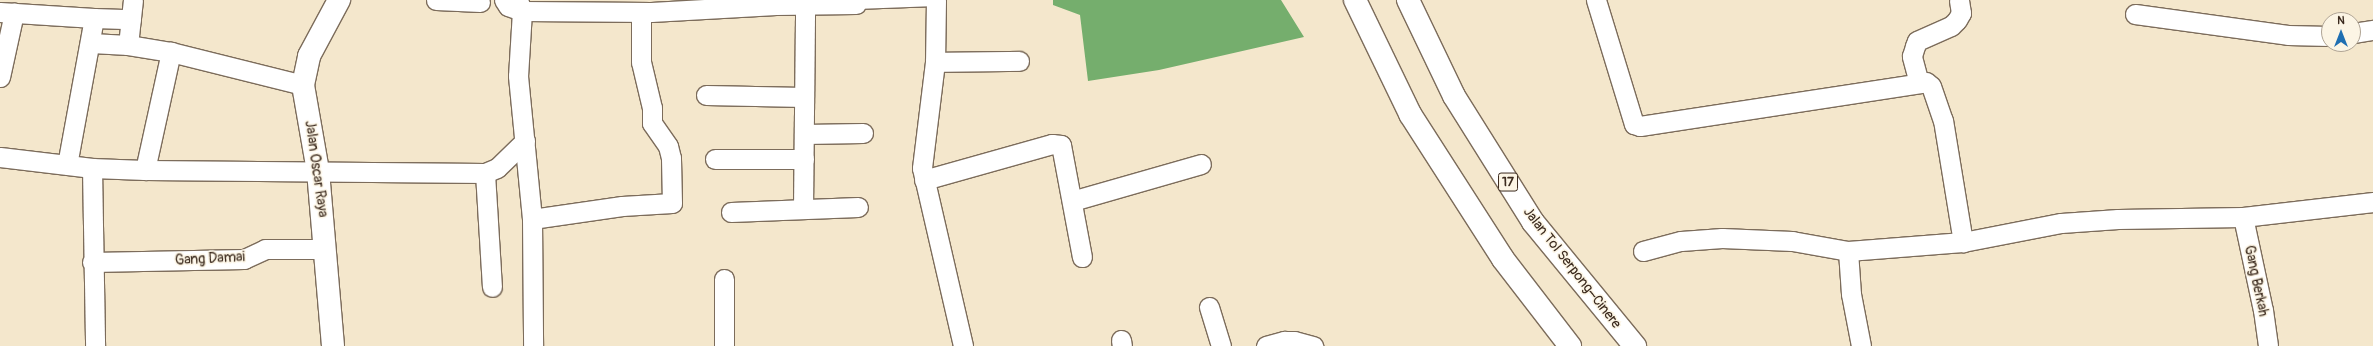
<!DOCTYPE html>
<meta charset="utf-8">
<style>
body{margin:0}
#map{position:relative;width:2373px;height:346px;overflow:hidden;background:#f4e7cc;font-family:Pangolin,sans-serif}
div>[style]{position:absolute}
.forest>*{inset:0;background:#75ae6d}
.roads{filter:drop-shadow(1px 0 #7c6c5b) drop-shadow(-1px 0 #7c6c5b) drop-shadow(0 1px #7c6c5b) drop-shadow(0 -1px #7c6c5b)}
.service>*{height:10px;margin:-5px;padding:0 5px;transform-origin:5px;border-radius:5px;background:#fff}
.minor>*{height:19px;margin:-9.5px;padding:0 9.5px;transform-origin:9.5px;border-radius:9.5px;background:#fff}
.tertiary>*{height:22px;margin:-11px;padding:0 11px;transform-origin:11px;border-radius:11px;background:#fff}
.motorway>*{height:22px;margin:-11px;padding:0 11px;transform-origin:11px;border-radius:11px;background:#fff}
span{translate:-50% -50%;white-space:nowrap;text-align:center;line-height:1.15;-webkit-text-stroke:3px #fcf5e5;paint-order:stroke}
.shield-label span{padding:1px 3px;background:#fcf5e5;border:1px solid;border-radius:3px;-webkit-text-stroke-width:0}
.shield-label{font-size:13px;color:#3b2a1e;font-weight:700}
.street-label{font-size:14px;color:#3b2a1e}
.north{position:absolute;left:2321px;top:12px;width:40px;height:40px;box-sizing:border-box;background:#fcf5e5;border:1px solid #afa495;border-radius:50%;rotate:0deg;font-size:11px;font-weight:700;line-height:16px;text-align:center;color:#3b2a1e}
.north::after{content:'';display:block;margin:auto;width:14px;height:18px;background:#1f6fb2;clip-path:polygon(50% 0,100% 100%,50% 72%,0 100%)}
</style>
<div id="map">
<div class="forest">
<i style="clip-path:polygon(1053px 0,1281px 0,1304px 37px,1159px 70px,1088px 81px,1080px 15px,1053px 5px)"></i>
</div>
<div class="roads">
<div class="service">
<i style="left:856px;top:4px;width:80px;rotate:-2.1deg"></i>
</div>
<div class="minor">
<i style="left:436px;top:0;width:44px;rotate:2.6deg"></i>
<i style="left:504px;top:0;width:7px;rotate:56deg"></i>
<i style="left:508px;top:6px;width:15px;rotate:20deg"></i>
<i style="left:522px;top:11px;width:129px;rotate:0.4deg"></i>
<i style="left:651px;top:12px;width:125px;rotate:-3.2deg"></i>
<i style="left:776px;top:5px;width:80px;rotate:-0.7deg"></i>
<i style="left:518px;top:0;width:12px;rotate:70deg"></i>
<i style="left:522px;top:11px;width:65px;rotate:93.5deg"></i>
<i style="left:518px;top:76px;width:144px;rotate:84.4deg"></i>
<i style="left:532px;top:219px;width:127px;rotate:89.5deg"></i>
<i style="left:936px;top:0;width:62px;rotate:90.9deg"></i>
<i style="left:935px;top:62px;width:107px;rotate:97deg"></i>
<i style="left:922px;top:168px;width:183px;rotate:77deg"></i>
<i style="left:1596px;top:0;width:130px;rotate:73deg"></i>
<i style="left:1634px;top:124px;width:6px;rotate:18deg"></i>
<i style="left:1640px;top:126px;width:289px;rotate:-8.7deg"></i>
<i style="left:1926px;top:82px;width:6px;rotate:39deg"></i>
<i style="left:1931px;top:86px;width:36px;rotate:71deg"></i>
<i style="left:1943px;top:120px;width:124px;rotate:80.7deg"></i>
<i style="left:1963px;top:242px;width:100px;rotate:-11deg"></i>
<i style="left:2061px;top:223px;width:57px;rotate:-4deg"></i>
<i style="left:2118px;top:219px;width:125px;rotate:-0.9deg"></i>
<i style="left:2243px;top:217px;width:131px;rotate:-6.6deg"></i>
<i style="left:0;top:12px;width:94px;rotate:3.7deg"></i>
<i style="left:94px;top:18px;width:149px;rotate:100.4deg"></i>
<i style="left:2135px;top:14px;width:154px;rotate:7.8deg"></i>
<i style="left:2288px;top:35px;width:41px;rotate:1.4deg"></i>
<i style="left:94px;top:18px;width:37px;rotate:2deg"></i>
<i style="left:2353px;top:33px;width:20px;rotate:-9deg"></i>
<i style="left:91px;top:43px;width:37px;rotate:3deg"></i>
<i style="left:128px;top:45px;width:44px;rotate:9.2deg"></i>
<i style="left:171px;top:52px;width:136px;rotate:14deg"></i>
<i style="left:128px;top:45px;width:45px;rotate:-83.7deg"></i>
<i style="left:935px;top:62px;width:84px;rotate:-0.7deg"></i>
<i style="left:0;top:77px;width:66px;rotate:-77.7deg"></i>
<i style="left:1919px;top:83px;width:28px;rotate:-105deg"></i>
<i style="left:1912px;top:56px;width:10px;rotate:-73deg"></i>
<i style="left:1915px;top:46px;width:5px;rotate:-68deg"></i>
<i style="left:1917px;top:41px;width:37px;rotate:-24deg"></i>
<i style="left:1951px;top:26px;width:8px;rotate:-45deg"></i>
<i style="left:1957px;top:20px;width:8px;rotate:-60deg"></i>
<i style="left:1961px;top:13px;width:13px;rotate:-99deg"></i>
<i style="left:706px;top:95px;width:98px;rotate:1.2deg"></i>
<i style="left:804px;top:134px;width:59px;rotate:-1deg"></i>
<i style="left:0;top:157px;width:93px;rotate:6.8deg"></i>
<i style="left:92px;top:168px;width:53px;rotate:2.2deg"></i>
<i style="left:145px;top:170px;width:340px;rotate:0.5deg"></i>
<i style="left:485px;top:173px;width:13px;rotate:-23deg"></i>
<i style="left:497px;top:168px;width:39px;rotate:-44deg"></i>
<i style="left:715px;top:159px;width:89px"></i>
<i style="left:92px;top:168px;width:178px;rotate:89deg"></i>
<i style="left:145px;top:170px;width:121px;rotate:-77.6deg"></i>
<i style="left:485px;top:173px;width:114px;rotate:86.5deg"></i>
<i style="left:924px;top:180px;width:133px;rotate:-15.7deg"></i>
<i style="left:1052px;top:144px;width:9px;rotate:6deg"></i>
<i style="left:1061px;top:145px;width:114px;rotate:79.4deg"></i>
<i style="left:1072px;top:201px;width:134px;rotate:-16deg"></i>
<i style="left:803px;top:208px;width:203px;rotate:-89.4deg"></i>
<i style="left:731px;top:212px;width:127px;rotate:-2.3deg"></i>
<i style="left:2243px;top:217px;width:95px;rotate:77.9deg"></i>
<i style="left:2263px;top:310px;width:36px;rotate:82deg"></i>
<i style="left:532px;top:219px;width:91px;rotate:-8.2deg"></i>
<i style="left:622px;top:206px;width:50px;rotate:-3.4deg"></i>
<i style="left:672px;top:203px;width:45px;rotate:-91.3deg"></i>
<i style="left:671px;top:158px;width:12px;rotate:-104deg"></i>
<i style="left:668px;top:146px;width:28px;rotate:-125deg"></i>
<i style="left:652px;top:123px;width:15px;rotate:-90deg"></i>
<i style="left:652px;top:108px;width:47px;rotate:-103.4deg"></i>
<i style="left:641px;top:62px;width:50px;rotate:-90deg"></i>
<i style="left:1643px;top:251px;width:39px;rotate:-15deg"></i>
<i style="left:1681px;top:241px;width:41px;rotate:-4.2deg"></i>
<i style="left:1722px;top:238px;width:70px;rotate:2.5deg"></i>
<i style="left:1792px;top:241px;width:57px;rotate:10.1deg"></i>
<i style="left:1848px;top:251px;width:115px;rotate:-4.5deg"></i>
<i style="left:1848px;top:251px;width:43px;rotate:86deg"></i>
<i style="left:1851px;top:294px;width:53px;rotate:79.1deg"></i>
<i style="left:92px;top:262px;width:152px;rotate:-1.1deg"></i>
<i style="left:244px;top:259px;width:23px;rotate:-25deg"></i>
<i style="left:265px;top:249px;width:60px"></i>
<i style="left:1209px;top:307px;width:41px;rotate:72.9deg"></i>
<i style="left:1121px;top:340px;width:6px;rotate:81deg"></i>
<i style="left:724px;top:346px;width:67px;rotate:-90deg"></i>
<i style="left:1266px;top:346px;width:19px;rotate:-16deg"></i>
<i style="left:1284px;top:341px;width:10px"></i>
<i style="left:1294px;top:341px;width:20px;rotate:15deg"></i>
</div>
<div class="tertiary">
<i style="left:333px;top:346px;width:176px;rotate:-94.9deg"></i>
<i style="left:318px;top:171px;width:87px;rotate:-99.9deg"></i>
<i style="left:303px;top:85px;width:30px;rotate:-78deg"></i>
<i style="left:309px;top:56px;width:64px;rotate:-61.8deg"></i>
</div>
<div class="motorway">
<i style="left:1355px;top:0;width:127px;rotate:64.2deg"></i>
<i style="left:1410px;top:114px;width:172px;rotate:57.3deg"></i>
<i style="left:1503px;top:259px;width:110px;rotate:52.4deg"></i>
<i style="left:1408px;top:0;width:106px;rotate:64.4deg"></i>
<i style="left:1454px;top:96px;width:149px;rotate:57.9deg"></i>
<i style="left:1533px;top:222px;width:161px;rotate:50.6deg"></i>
</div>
</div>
<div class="shield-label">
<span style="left:1508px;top:182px">17</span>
</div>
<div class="street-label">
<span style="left:316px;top:169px;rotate:82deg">Jalan Oscar Raya</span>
<span style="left:210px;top:259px;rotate:-3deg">Gang Damai</span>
<span style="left:1572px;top:268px;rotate:52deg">Jalan Tol Serpong–Cinere</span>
<span style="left:2256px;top:281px;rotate:78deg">Gang Berkah</span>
</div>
<div class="north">N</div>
</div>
